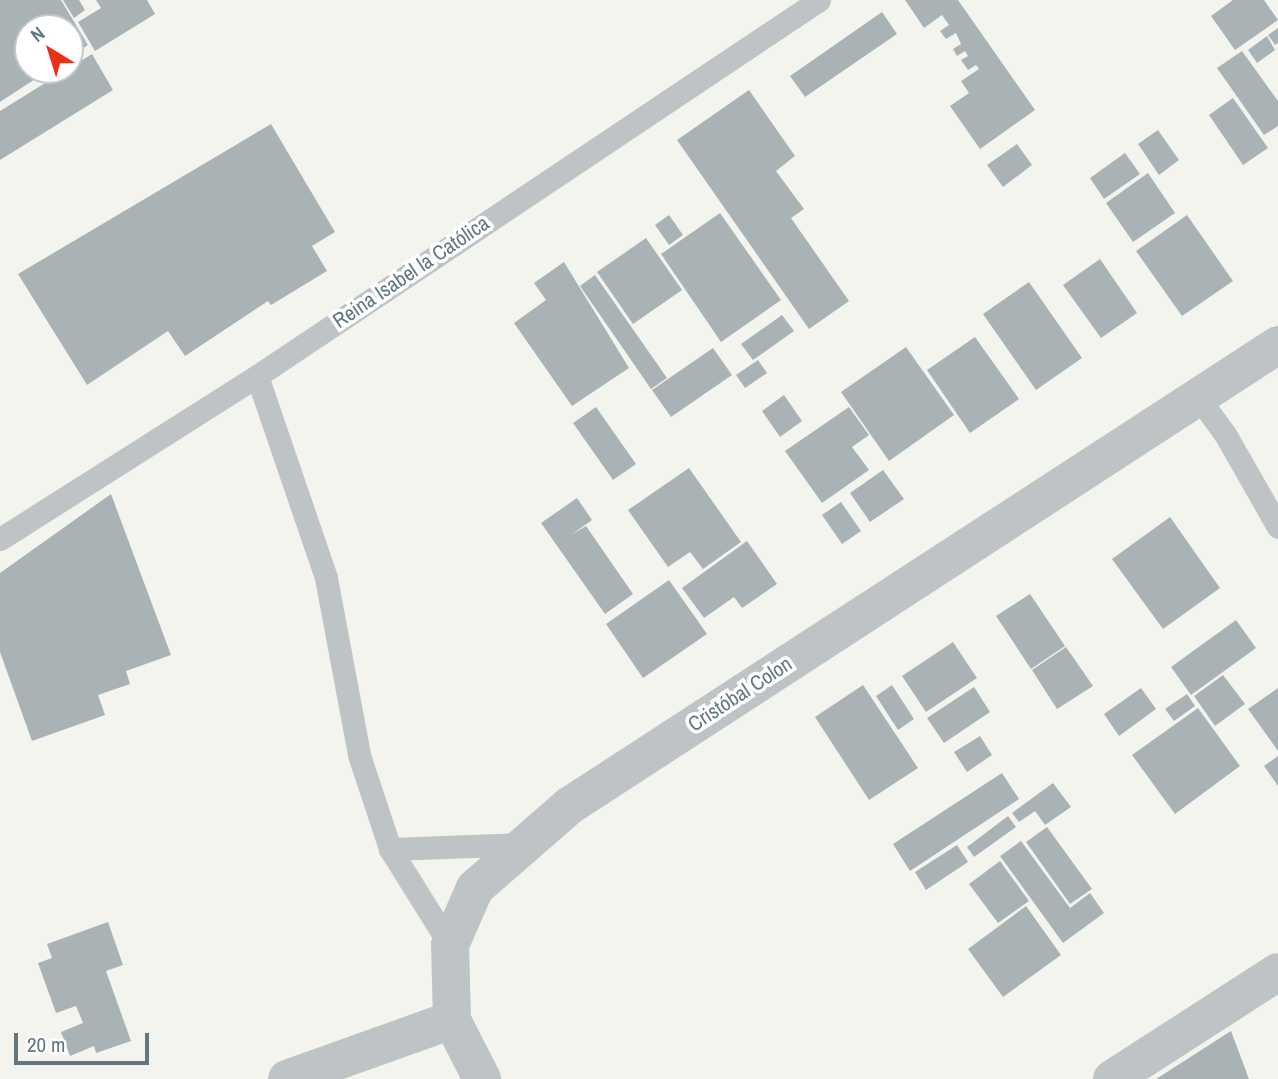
<!DOCTYPE html>
<meta charset="utf-8">
<style>
body{margin:0}
#map{position:relative;width:1278px;height:1079px;overflow:hidden;background:#f4f4ef;font-family:"Archivo Narrow",sans-serif}
div>[style]{position:absolute}
.building>*{inset:0;background:#a9b3b6}
.lane>*{height:23px;margin:-11.5px;padding:0 11.5px;transform-origin:11.5px;border-radius:11.5px;background:#bec4c6}
.street>*{height:38px;margin:-19px;padding:0 19px;transform-origin:19px;border-radius:19px;background:#bec4c6}
span{translate:-50% -50%;white-space:nowrap;text-align:center;line-height:1.15;-webkit-text-stroke:7px #fff;paint-order:stroke}
.street-label{font-size:21px;color:#617882}
.north{position:absolute;left:14px;top:14px;width:70px;height:70px;box-sizing:border-box;background:#fff;border:2px solid #c0c9cd;border-radius:50%;rotate:322deg;font-size:19px;font-weight:700;line-height:28px;text-align:center;color:#617882}
.north::after{content:'';display:block;margin:auto;width:24px;height:32px;background:#ec2f17;clip-path:polygon(50% 0,100% 100%,50% 72%,0 100%)}
.scale{position:absolute;left:14px;top:1033px;width:135px;height:32px;box-sizing:border-box;border:4px solid #617882;border-top:0;padding-left:9px;font-size:21px;line-height:24px;white-space:nowrap;color:#617882;-webkit-text-stroke:5px #fff;paint-order:stroke}
</style>
<div id="map">
<div class="building">
<i style="clip-path:polygon(0 0,61px 0,88px 45px,70px 57px,70px 28px,28px 28px,28px 70px,49px 70px,0 102px)"></i>
<i style="clip-path:polygon(63px 0,79px 0,85px 10px,74px 18px)"></i>
<i style="clip-path:polygon(96px 0,147px 0,155px 14px,95px 51px,78px 22px,101px 8px)"></i>
<i style="clip-path:polygon(905px 0,958px 0,1035px 110px,980px 149px,950px 106px,969px 93px,961px 81px,979px 69px,976px 65px,968px 70px,961px 60px,968px 56px,965px 51px,957px 56px,953px 49px,961px 44px,956px 33px,946px 39px,940px 31px,949px 25px,942px 15px,924px 28px)"></i>
<i style="clip-path:polygon(1233px 0,1264px 0,1278px 20px,1235px 50px,1211px 16px)"></i>
<i style="clip-path:polygon(882px 12px,897px 34px,805px 97px,790px 76px)"></i>
<i style="clip-path:polygon(1278px 28px,1278px 43px,1275px 45px,1268px 35px)"></i>
<i style="clip-path:polygon(1267px 36px,1275px 50px,1257px 63px,1248px 50px)"></i>
<i style="clip-path:polygon(1242px 51px,1278px 101px,1278px 126px,1264px 135px,1217px 68px)"></i>
<i style="clip-path:polygon(92px 54px,113px 90px,0 160px,0 111px)"></i>
<i style="clip-path:polygon(749px 90px,795px 156px,776px 171px,804px 209px,791px 218px,849px 301px,809px 329px,677px 140px)"></i>
<i style="clip-path:polygon(1233px 98px,1268px 148px,1243px 165px,1209px 115px)"></i>
<i style="clip-path:polygon(271px 124px,335px 232px,312px 246px,327px 271px,271px 305px,268px 301px,185px 356px,168px 331px,87px 385px,18px 274px)"></i>
<i style="clip-path:polygon(1158px 130px,1179px 160px,1159px 175px,1138px 144px)"></i>
<i style="clip-path:polygon(1017px 144px,1032px 165px,1003px 187px,987px 165px)"></i>
<i style="clip-path:polygon(1125px 153px,1140px 174px,1104px 199px,1090px 178px)"></i>
<i style="clip-path:polygon(1148px 173px,1175px 213px,1133px 242px,1106px 203px)"></i>
<i style="clip-path:polygon(720px 213px,781px 300px,721px 342px,661px 254px)"></i>
<i style="clip-path:polygon(669px 215px,683px 235px,669px 245px,655px 225px)"></i>
<i style="clip-path:polygon(1187px 215px,1233px 281px,1182px 316px,1136px 251px)"></i>
<i style="clip-path:polygon(646px 238px,682px 290px,633px 324px,597px 272px)"></i>
<i style="clip-path:polygon(1100px 259px,1137px 313px,1101px 338px,1063px 285px)"></i>
<i style="clip-path:polygon(564px 262px,629px 368px,572px 406px,514px 323px,546px 300px,534px 283px)"></i>
<i style="clip-path:polygon(595px 275px,667px 378px,651px 389px,580px 286px)"></i>
<i style="clip-path:polygon(1029px 282px,1082px 358px,1036px 390px,983px 314px)"></i>
<i style="clip-path:polygon(782px 315px,794px 331px,753px 360px,741px 344px)"></i>
<i style="clip-path:polygon(975px 337px,1019px 399px,970px 433px,927px 370px)"></i>
<i style="clip-path:polygon(906px 347px,954px 415px,889px 461px,841px 392px)"></i>
<i style="clip-path:polygon(713px 348px,732px 375px,671px 417px,652px 390px)"></i>
<i style="clip-path:polygon(758px 360px,767px 373px,745px 388px,736px 375px)"></i>
<i style="clip-path:polygon(784px 395px,802px 421px,780px 437px,762px 411px)"></i>
<i style="clip-path:polygon(596px 407px,636px 464px,613px 480px,573px 423px)"></i>
<i style="clip-path:polygon(849px 407px,869px 435px,852px 447px,869px 470px,822px 503px,785px 451px)"></i>
<i style="clip-path:polygon(689px 468px,741px 542px,703px 569px,690px 552px,668px 567px,628px 510px)"></i>
<i style="clip-path:polygon(883px 470px,904px 499px,870px 522px,850px 493px)"></i>
<i style="clip-path:polygon(111px 494px,171px 655px,126px 671px,130px 684px,98px 695px,105px 715px,32px 741px,0 652px,0 573px)"></i>
<i style="clip-path:polygon(577px 498px,592px 520px,571px 535px,586px 526px,633px 594px,605px 614px,541px 523px)"></i>
<i style="clip-path:polygon(841px 502px,861px 531px,842px 544px,822px 515px)"></i>
<i style="clip-path:polygon(1170px 517px,1220px 588px,1163px 629px,1112px 559px)"></i>
<i style="clip-path:polygon(747px 541px,777px 584px,742px 608px,734px 597px,704px 618px,682px 588px)"></i>
<i style="clip-path:polygon(669px 580px,707px 634px,643px 678px,606px 624px)"></i>
<i style="clip-path:polygon(1030px 594px,1065px 646px,1031px 669px,996px 616px)"></i>
<i style="clip-path:polygon(1236px 620px,1256px 648px,1191px 695px,1171px 667px)"></i>
<i style="clip-path:polygon(953px 642px,977px 678px,926px 712px,902px 676px)"></i>
<i style="clip-path:polygon(1066px 647px,1093px 686px,1057px 709px,1032px 670px)"></i>
<i style="clip-path:polygon(1223px 675px,1245px 704px,1215px 726px,1194px 696px)"></i>
<i style="clip-path:polygon(863px 685px,918px 768px,869px 800px,815px 717px)"></i>
<i style="clip-path:polygon(892px 685px,914px 719px,898px 730px,876px 696px)"></i>
<i style="clip-path:polygon(974px 687px,990px 712px,944px 743px,927px 718px)"></i>
<i style="clip-path:polygon(1141px 688px,1156px 709px,1119px 736px,1104px 714px)"></i>
<i style="clip-path:polygon(1278px 688px,1278px 751px,1248px 709px)"></i>
<i style="clip-path:polygon(1187px 694px,1195px 706px,1174px 721px,1165px 709px)"></i>
<i style="clip-path:polygon(1198px 708px,1240px 766px,1175px 814px,1132px 755px)"></i>
<i style="clip-path:polygon(980px 736px,992px 755px,967px 772px,954px 752px)"></i>
<i style="clip-path:polygon(1278px 756px,1278px 786px,1264px 766px)"></i>
<i style="clip-path:polygon(1002px 773px,1019px 799px,910px 871px,893px 844px)"></i>
<i style="clip-path:polygon(1053px 783px,1071px 807px,1045px 825px,1035px 811px,1019px 822px,1012px 813px)"></i>
<i style="clip-path:polygon(1008px 816px,1016px 827px,974px 857px,967px 847px)"></i>
<i style="clip-path:polygon(1047px 827px,1092px 889px,1070px 904px,1026px 842px)"></i>
<i style="clip-path:polygon(1021px 841px,1070px 908px,1090px 893px,1104px 913px,1063px 943px,1000px 856px)"></i>
<i style="clip-path:polygon(957px 845px,968px 862px,926px 890px,915px 872px)"></i>
<i style="clip-path:polygon(1000px 861px,1029px 901px,998px 923px,969px 884px)"></i>
<i style="clip-path:polygon(1026px 906px,1061px 955px,1003px 997px,968px 949px)"></i>
<i style="clip-path:polygon(108px 922px,123px 965px,106px 971px,131px 1041px,96px 1053px,94px 1046px,70px 1056px,61px 1032px,83px 1023px,76px 1006px,56px 1013px,38px 963px,52px 958px,47px 944px)"></i>
<i style="clip-path:polygon(1231px 1031px,1249px 1079px,1156px 1079px)"></i>
</div>
<div class="lane">
<i style="left:257px;top:376px;width:213px;rotate:71.1deg"></i>
<i style="left:326px;top:578px;width:180px;rotate:79.4deg"></i>
<i style="left:359px;top:755px;width:99px;rotate:71.7deg"></i>
<i style="left:390px;top:849px;width:113px;rotate:58deg"></i>
<i style="left:1198px;top:397px;width:46px;rotate:53.9deg"></i>
<i style="left:1225px;top:434px;width:107px;rotate:60.3deg"></i>
<i style="left:0;top:539px;width:304px;rotate:-32.4deg"></i>
<i style="left:257px;top:376px;width:676px;rotate:-33.78deg"></i>
<i style="left:390px;top:849px;width:134px;rotate:-2.1deg"></i>
</div>
<div class="street">
<i style="left:287px;top:1079px;width:175px;rotate:-19.7deg"></i>
<i style="left:482px;top:1079px;width:66px;rotate:-117deg"></i>
<i style="left:452px;top:1020px;width:75px;rotate:-91.5deg"></i>
<i style="left:450px;top:945px;width:62px;rotate:-66.3deg"></i>
<i style="left:475px;top:888px;width:125px;rotate:-41.1deg"></i>
<i style="left:569px;top:806px;width:846px;rotate:-33.03deg"></i>
<i style="left:1112px;top:1079px;width:197px;rotate:-32.8deg"></i>
</div>
<div class="street-label">
<span style="left:411px;top:272px;rotate:-34deg">Reina Isabel la Católica</span>
<span style="left:740px;top:694px;rotate:-33deg">Cristóbal Colon</span>
</div>
<div class="north">N</div>
<div class="scale">20 m</div>
</div>
